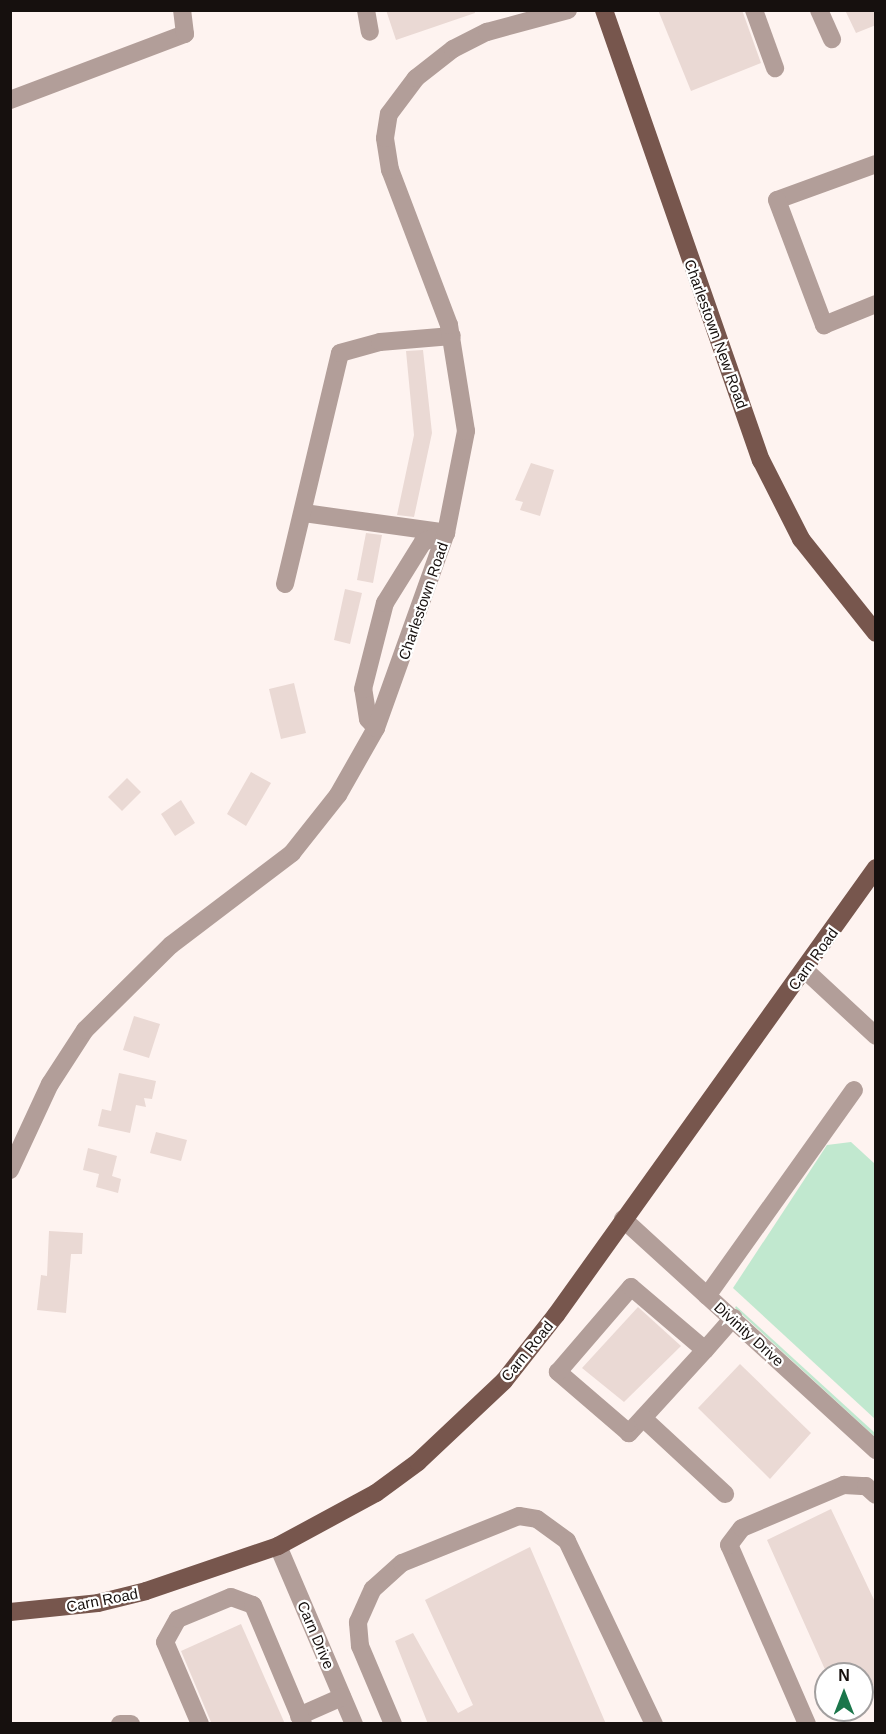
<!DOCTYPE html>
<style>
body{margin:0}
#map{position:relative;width:886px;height:1734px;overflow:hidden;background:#fef3f0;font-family:Helvetica,sans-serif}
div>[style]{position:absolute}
.green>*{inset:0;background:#c1e8cf}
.building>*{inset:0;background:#ead9d4}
.minor>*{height:18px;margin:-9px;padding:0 9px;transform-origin:9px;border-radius:9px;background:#b29e99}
.major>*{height:18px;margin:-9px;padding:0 9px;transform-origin:9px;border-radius:9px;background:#77564d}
span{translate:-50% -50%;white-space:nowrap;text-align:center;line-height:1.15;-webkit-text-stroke:4.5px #fff;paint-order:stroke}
.street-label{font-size:15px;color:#16100e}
.frame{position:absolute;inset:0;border:12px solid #16100e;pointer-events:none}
.north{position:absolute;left:814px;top:1662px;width:60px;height:60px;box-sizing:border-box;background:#fff;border:2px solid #a29f9f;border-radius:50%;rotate:0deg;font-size:16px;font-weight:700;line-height:24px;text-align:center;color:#16100e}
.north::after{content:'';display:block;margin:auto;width:21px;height:27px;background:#1b764b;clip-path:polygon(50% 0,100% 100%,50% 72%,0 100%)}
</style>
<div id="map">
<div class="green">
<i style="clip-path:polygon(851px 1142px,875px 1164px,875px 1419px,733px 1288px,827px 1145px)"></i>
<i style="clip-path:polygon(736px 1306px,875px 1433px,875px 1437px,735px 1308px)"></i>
</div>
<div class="building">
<i style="clip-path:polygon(386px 10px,474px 10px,475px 13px,396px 40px)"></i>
<i style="clip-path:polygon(658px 10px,742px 10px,761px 63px,691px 91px)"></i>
<i style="clip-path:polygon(845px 10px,876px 10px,876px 25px,856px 33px)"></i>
<i style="clip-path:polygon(423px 350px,432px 433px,414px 517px,397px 515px,414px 435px,406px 351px)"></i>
<i style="clip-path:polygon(531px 463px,554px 470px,540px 516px,520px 510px,523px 502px,515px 500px)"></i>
<i style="clip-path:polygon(366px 533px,382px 535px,373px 583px,357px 580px)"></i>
<i style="clip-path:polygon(345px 589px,362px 593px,350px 644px,334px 640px)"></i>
<i style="clip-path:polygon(294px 683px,306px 733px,281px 739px,269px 689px)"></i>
<i style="clip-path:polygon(251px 772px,271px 783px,246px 826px,227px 814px)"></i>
<i style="clip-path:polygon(127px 778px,141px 792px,122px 811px,108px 797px)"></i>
<i style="clip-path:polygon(181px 800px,195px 823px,175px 836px,161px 814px)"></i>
<i style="clip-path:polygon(134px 1016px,160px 1024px,149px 1058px,123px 1050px)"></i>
<i style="clip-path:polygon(119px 1073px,156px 1081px,152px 1099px,144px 1098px,146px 1107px,136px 1105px,130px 1133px,98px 1126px,102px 1109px,111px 1111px)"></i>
<i style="clip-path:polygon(156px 1132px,187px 1140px,181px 1161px,150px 1153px)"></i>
<i style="clip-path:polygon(88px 1148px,117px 1156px,112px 1176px,121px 1179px,118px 1193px,96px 1187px,99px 1174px,83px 1170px)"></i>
<i style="clip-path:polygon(49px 1231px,83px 1233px,82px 1254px,71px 1254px,66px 1313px,37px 1310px,41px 1275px,47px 1276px)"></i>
<i style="clip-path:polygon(638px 1307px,681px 1346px,624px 1402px,582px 1368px)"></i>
<i style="clip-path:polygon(740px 1364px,811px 1433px,770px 1479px,698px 1408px)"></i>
<i style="clip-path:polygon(831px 1509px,876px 1604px,876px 1684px,862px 1690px,862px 1674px,827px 1674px,767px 1540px)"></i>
<i style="clip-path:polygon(530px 1547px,606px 1724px,428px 1724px,395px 1641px,413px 1633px,458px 1713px,473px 1705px,425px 1600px)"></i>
<i style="clip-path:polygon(241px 1624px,285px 1724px,211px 1722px,181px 1651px)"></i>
</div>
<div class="minor">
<i style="left:366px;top:10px;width:22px;rotate:80deg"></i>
<i style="left:754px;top:10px;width:62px;rotate:70.1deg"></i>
<i style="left:819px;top:10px;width:32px;rotate:66deg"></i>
<i style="left:10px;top:100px;width:187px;rotate:-20.7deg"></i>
<i style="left:185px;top:34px;width:24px;rotate:-97deg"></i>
<i style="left:876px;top:164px;width:105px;rotate:160deg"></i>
<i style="left:777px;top:200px;width:134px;rotate:69.4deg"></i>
<i style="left:824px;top:325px;width:56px;rotate:-22deg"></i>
<i style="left:304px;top:513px;width:138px;rotate:7.9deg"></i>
<i style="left:285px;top:584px;width:237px;rotate:-76.6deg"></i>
<i style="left:340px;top:353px;width:41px;rotate:-15.4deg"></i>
<i style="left:380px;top:342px;width:72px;rotate:-4.8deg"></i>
<i style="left:376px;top:728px;width:12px;rotate:-132deg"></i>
<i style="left:368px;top:719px;width:30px;rotate:-99deg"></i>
<i style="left:363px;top:689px;width:89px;rotate:-75.7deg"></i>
<i style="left:385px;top:603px;width:72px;rotate:-58.1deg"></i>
<i style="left:423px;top:542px;width:25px;rotate:-21deg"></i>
<i style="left:805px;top:970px;width:97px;rotate:42.9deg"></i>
<i style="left:10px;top:1170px;width:95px;rotate:-65.1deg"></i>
<i style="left:50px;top:1084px;width:64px;rotate:-57.1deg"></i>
<i style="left:85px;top:1030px;width:121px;rotate:-44.7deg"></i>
<i style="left:171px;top:945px;width:152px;rotate:-37.2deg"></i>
<i style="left:292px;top:853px;width:74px;rotate:-51.6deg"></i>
<i style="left:338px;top:795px;width:77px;rotate:-60.4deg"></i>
<i style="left:376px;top:728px;width:207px;rotate:-70.3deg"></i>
<i style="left:446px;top:533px;width:104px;rotate:-78.9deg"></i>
<i style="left:466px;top:431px;width:107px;rotate:-99.1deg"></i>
<i style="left:449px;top:325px;width:166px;rotate:-110.8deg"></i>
<i style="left:390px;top:170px;width:32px;rotate:-99deg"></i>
<i style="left:385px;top:138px;width:24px;rotate:-81deg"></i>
<i style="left:389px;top:114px;width:45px;rotate:-53.1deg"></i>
<i style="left:416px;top:78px;width:47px;rotate:-38.1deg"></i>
<i style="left:453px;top:49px;width:38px;rotate:-27deg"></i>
<i style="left:487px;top:32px;width:84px;rotate:-15.2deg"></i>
<i style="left:623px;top:1219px;width:343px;rotate:42.4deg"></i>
<i style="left:707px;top:1296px;width:253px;rotate:-54.5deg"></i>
<i style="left:705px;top:1350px;width:113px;rotate:132.5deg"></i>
<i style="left:629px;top:1433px;width:94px;rotate:-139.3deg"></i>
<i style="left:558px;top:1372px;width:112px;rotate:-49.3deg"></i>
<i style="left:631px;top:1287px;width:97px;rotate:40.4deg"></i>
<i style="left:705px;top:1350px;width:43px;rotate:-48.8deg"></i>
<i style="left:643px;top:1418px;width:112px;rotate:42.8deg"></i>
<i style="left:278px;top:1546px;width:194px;rotate:66.9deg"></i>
<i style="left:299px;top:1716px;width:47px;rotate:-23.8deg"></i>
<i style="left:120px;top:1724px;width:11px"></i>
<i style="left:200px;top:1724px;width:89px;rotate:-113.1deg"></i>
<i style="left:165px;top:1642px;width:26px;rotate:-61deg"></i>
<i style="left:178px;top:1619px;width:57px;rotate:-22.5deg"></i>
<i style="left:231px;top:1597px;width:23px;rotate:20deg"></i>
<i style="left:253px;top:1605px;width:129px;rotate:67.2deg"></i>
<i style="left:393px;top:1724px;width:85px;rotate:-112.9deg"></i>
<i style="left:360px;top:1646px;width:24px;rotate:-95deg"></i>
<i style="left:358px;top:1622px;width:36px;rotate:-66deg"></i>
<i style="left:373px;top:1589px;width:39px;rotate:-42deg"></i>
<i style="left:402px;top:1563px;width:126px;rotate:-21.9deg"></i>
<i style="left:519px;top:1516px;width:18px;rotate:9deg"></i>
<i style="left:537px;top:1519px;width:37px;rotate:36deg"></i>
<i style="left:567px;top:1541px;width:203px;rotate:64.6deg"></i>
<i style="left:807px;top:1724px;width:195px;rotate:-113.5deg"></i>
<i style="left:729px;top:1545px;width:21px;rotate:-53deg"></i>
<i style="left:742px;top:1528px;width:111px;rotate:-22.9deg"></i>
<i style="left:844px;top:1485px;width:22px;rotate:3deg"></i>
<i style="left:866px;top:1486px;width:13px;rotate:42deg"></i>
</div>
<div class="major">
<i style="left:604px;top:10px;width:477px;rotate:70.8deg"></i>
<i style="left:761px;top:460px;width:89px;rotate:63.1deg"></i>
<i style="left:801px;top:539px;width:120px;rotate:51.4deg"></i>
<i style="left:10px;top:1612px;width:88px;rotate:-5.8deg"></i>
<i style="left:98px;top:1603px;width:49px;rotate:-14deg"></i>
<i style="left:146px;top:1591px;width:139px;rotate:-18.8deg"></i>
<i style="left:278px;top:1546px;width:111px;rotate:-28.4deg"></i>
<i style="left:376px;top:1493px;width:52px;rotate:-36.4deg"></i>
<i style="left:418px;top:1462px;width:118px;rotate:-43.3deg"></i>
<i style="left:504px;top:1381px;width:84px;rotate:-51.8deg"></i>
<i style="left:556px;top:1315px;width:550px;rotate:-54.4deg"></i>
</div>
<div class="street-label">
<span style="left:716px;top:334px;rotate:70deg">Charlestown New Road</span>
<span style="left:423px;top:601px;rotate:-71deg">Charlestown Road</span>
<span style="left:813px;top:959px;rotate:-54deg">Carn Road</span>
<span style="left:749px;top:1334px;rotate:42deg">Divinity Drive</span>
<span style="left:527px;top:1351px;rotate:-51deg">Carn Road</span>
<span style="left:102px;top:1600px;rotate:-11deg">Carn Road</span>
<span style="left:316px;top:1635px;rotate:67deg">Carn Drive</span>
</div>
<div class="frame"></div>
<div class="north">N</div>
</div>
